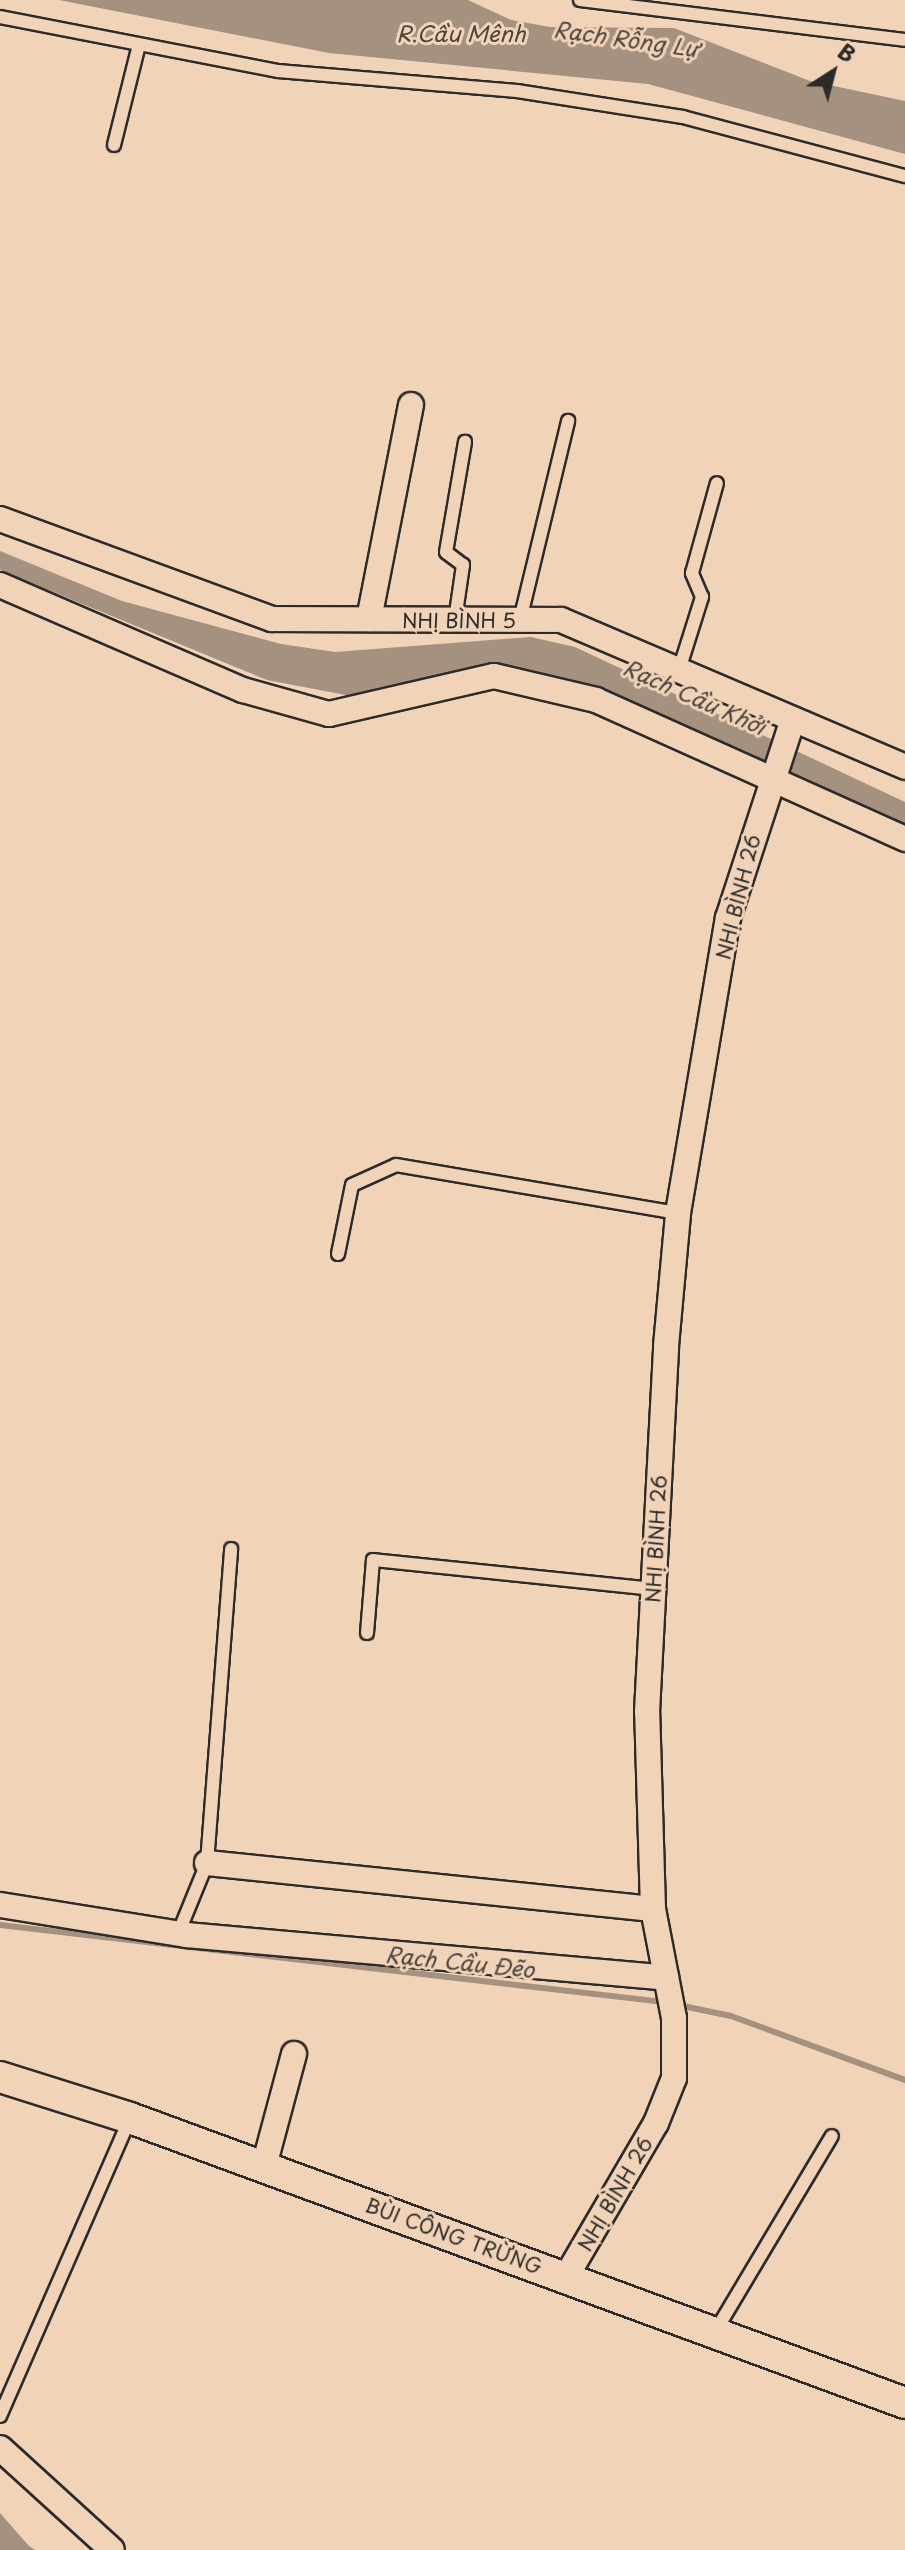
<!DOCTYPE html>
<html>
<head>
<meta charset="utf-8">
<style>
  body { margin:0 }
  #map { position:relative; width:905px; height:2550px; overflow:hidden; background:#f1d3b7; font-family:"Playpen Sans",sans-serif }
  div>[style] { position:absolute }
  .water>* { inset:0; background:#a49180 }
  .stream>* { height:6px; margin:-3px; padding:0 3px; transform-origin:3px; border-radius:3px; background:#a49180 }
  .roads { filter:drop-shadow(2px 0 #2b2b2b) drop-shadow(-2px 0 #2b2b2b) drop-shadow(0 2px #2b2b2b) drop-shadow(0 -2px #2b2b2b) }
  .service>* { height:12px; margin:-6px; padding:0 6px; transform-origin:6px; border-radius:6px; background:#f1d3b7 }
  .minor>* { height:24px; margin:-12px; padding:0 12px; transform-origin:12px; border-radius:12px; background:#f1d3b7 }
  .tertiary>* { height:30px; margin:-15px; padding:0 15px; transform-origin:15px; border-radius:15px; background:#f1d3b7 }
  span { translate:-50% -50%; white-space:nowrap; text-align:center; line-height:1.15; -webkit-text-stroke:6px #f1d3b7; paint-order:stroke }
  .street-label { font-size:20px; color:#2b2b2b }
  .water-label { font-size:22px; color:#494440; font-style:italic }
  .north { position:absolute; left:793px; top:32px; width:80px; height:80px; -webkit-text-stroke:6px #f1d3b7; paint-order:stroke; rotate:36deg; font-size:22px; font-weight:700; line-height:32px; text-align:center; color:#2b2b2b }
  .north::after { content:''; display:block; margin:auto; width:28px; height:36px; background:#2b2b2b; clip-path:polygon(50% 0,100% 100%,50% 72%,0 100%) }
</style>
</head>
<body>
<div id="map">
  <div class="water">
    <div style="clip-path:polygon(59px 0,468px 0,511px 20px,550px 27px,674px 28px,810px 81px,905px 101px,905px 154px,648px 84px,329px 53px)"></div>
    <div style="clip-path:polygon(0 551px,122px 601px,281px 644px,335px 652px,531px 637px,575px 647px,905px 802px,905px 825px,587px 688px,527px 670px,491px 668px,356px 697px,267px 680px,0 570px)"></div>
    <div style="clip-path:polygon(0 2513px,29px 2546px,35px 2550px,0 2550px)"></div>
  </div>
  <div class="stream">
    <div style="left:0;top:1925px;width:667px;rotate:6.62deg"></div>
    <div style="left:678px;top:2005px;width:54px;rotate:11.7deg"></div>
    <div style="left:731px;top:2016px;width:185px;rotate:20.2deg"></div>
  </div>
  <div class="roads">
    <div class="service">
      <div style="left:580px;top:0;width:327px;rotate:7deg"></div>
      <div style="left:0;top:17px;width:283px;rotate:11deg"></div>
      <div style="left:278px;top:71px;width:240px;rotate:4.8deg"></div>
      <div style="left:517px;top:91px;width:168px;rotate:8.9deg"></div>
      <div style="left:683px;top:117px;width:230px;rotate:14.9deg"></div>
      <div style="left:114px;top:145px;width:103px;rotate:-76deg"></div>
      <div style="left:455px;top:620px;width:56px;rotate:-81.7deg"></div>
      <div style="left:463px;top:565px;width:21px;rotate:-143deg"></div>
      <div style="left:446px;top:552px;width:112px;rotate:-80.2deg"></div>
      <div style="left:520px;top:620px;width:205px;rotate:-76.4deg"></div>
      <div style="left:679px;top:670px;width:77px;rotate:-72.5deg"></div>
      <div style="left:702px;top:597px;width:26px;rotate:-113deg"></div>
      <div style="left:692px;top:573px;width:93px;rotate:-74.5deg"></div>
      <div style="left:338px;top:1254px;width:70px;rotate:-78.5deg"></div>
      <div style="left:352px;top:1185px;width:48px;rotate:-24.4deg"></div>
      <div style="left:396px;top:1165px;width:286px;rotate:9.7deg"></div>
      <div style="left:367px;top:1633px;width:73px;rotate:-85.3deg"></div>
      <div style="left:373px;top:1560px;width:281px;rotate:5.9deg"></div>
      <div style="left:178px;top:1934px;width:77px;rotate:-67.8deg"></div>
      <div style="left:207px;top:1863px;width:315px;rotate:-85.6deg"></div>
      <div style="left:715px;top:2332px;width:228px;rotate:-59.2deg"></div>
      <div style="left:0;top:2416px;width:325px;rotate:-66.4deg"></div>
    </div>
    <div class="minor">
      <div style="left:0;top:519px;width:290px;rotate:20.2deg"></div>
      <div style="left:272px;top:619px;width:289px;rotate:0.2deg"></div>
      <div style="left:561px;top:620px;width:374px;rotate:23.1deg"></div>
      <div style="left:0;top:585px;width:265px;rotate:23.4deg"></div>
      <div style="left:243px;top:690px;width:89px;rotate:15.6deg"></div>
      <div style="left:329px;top:714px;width:169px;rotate:-13deg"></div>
      <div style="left:494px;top:676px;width:105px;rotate:13.2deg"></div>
      <div style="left:596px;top:700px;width:339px;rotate:24.2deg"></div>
      <div style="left:369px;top:619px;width:218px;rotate:-78.9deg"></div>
      <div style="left:207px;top:1863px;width:448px;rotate:5.9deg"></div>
      <div style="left:0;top:1905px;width:189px;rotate:9.1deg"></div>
      <div style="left:187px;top:1935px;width:481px;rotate:5.1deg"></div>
      <div style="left:264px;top:2166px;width:116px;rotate:-75deg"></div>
      <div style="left:566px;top:2277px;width:178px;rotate:-59.7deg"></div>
      <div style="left:656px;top:2123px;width:48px;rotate:-68.2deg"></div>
      <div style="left:674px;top:2078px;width:60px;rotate:-90deg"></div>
      <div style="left:674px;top:2018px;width:111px;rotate:-100.9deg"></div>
      <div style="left:653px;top:1909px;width:197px;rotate:-91.7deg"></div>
      <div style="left:647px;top:1712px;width:366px;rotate:-87deg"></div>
      <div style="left:666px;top:1346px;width:134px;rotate:-84.8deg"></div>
      <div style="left:678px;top:1213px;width:299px;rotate:-80.4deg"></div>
      <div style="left:728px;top:918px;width:209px;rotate:-71.9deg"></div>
      <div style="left:0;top:2448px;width:151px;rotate:42.3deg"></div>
    </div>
    <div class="tertiary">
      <div style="left:0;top:2077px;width:136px;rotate:17.5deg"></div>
      <div style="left:130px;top:2118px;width:826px;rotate:20.19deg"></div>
    </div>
  </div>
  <div class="street-label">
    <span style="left:459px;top:620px">NHỊ BÌNH 5</span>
    <span style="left:738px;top:897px;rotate:-76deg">NHỊ BÌNH 26</span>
    <span style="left:656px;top:1539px;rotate:-87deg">NHỊ BÌNH 26</span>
    <span style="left:615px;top:2194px;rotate:-60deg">NHỊ BÌNH 26</span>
    <span style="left:454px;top:2236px;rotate:20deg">BÙI CÔNG TRỪNG</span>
  </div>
  <div class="water-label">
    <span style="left:461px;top:33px">R.Cầu Mênh</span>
    <span style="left:626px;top:38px;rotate:8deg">Rạch Rỗng Lự</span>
    <span style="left:695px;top:696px;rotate:24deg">Rạch Cầu Khởi</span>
    <span style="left:460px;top:1961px;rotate:6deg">Rạch Cầu Đẽo</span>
  </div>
  <div class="north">B</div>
</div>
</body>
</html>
